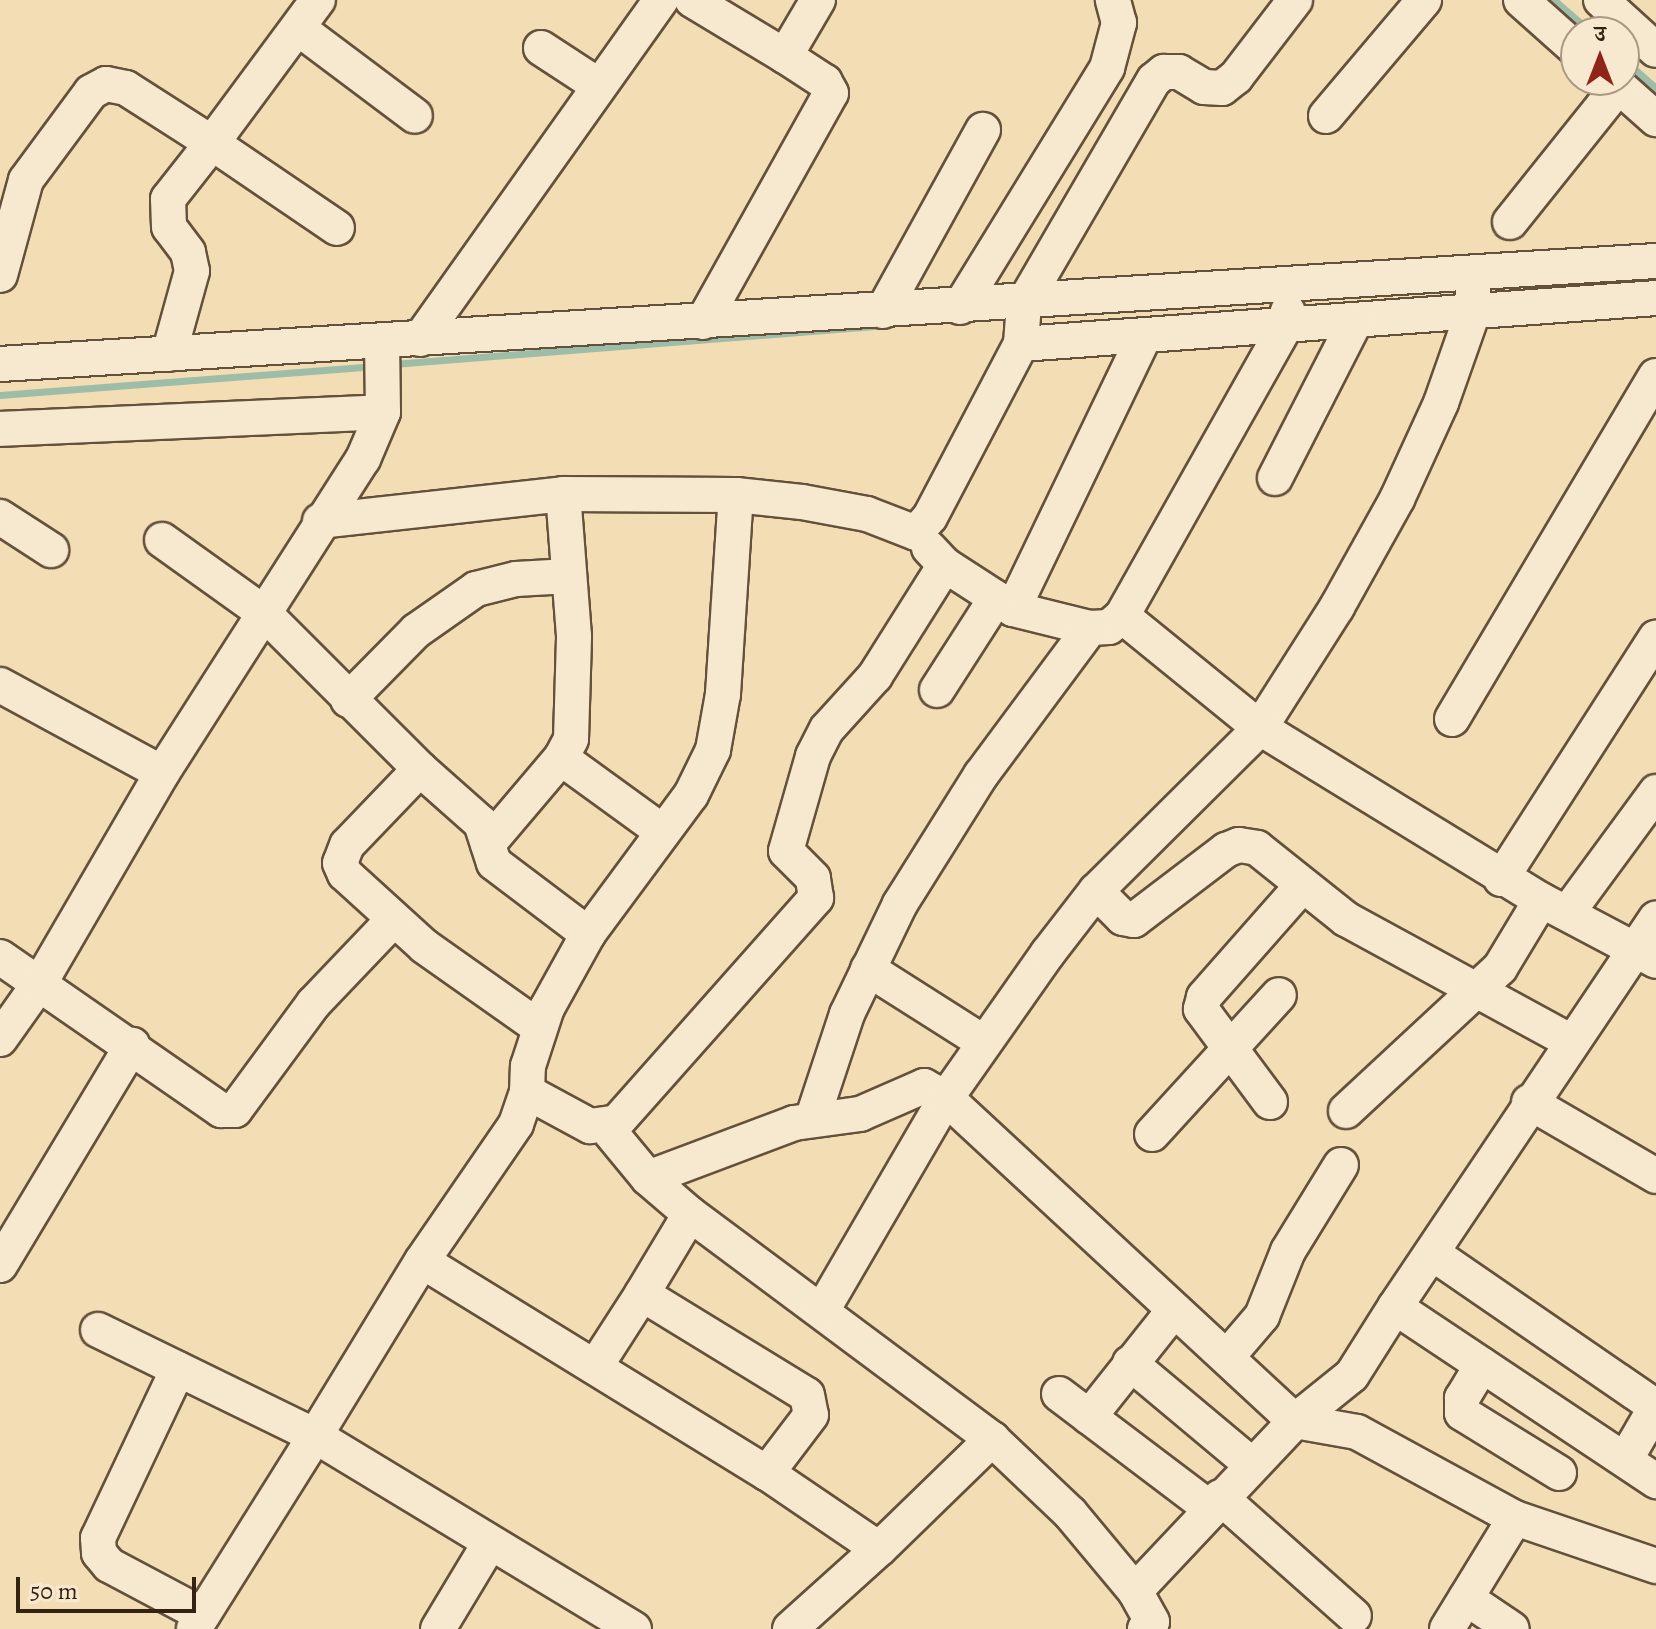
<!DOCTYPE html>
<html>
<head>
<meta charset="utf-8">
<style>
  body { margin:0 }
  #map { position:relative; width:1656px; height:1629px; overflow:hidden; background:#f3ddb5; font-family:Alegreya,"Noto Serif Devanagari",serif }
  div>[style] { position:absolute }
  .stream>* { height:7px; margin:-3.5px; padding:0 3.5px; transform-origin:3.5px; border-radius:3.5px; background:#9dbda8 }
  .roads { filter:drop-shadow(2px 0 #64513b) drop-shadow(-2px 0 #64513b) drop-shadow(0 2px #64513b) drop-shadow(0 -2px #64513b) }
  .minor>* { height:34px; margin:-17px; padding:0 17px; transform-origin:17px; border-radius:17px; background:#f7e9cf }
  span { translate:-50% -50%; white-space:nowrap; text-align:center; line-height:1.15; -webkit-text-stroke:8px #f7e9cf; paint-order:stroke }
  .north { position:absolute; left:1560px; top:16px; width:80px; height:80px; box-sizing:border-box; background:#f7e9cf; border:2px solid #a99983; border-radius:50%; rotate:0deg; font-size:22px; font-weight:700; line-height:32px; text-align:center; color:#342212 }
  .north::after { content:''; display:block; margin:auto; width:28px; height:36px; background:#8f2418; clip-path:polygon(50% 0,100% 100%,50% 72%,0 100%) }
  .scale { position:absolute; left:16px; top:1577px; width:180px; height:36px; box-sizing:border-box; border:4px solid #342212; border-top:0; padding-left:10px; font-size:24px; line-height:28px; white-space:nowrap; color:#342212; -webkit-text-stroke:6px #f7e9cf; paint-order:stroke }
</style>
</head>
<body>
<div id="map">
  <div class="stream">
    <div style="left:1554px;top:0;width:49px;rotate:40.9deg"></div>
    <div style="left:1624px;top:60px;width:43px;rotate:41.2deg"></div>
    <div style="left:393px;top:364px;width:487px;rotate:-4.5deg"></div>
    <div style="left:0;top:395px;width:374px;rotate:-4.4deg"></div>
  </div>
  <div class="roads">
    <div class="minor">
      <div style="left:692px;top:0;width:109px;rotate:31.1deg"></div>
      <div style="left:785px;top:56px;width:65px;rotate:-59.5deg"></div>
      <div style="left:1521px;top:0;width:74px;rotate:41.7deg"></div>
      <div style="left:1601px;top:0;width:74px;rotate:42.3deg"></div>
      <div style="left:298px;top:28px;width:146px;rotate:36.9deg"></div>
      <div style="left:541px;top:48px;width:69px;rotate:33.2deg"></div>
      <div style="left:1612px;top:80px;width:59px;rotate:41.6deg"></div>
      <div style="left:1326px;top:116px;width:152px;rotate:-49.8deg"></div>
      <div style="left:1510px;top:222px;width:174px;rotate:-51.3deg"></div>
      <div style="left:1473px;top:274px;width:38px;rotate:90deg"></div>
      <div style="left:1473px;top:312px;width:96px;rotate:109.4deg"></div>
      <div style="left:1441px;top:403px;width:106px;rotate:114.6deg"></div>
      <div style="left:1397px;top:499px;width:124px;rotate:119.1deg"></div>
      <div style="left:1337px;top:607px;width:143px;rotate:122.5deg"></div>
      <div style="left:1260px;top:728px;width:329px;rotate:31.5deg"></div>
      <div style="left:0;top:275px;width:98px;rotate:-74.7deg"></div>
      <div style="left:26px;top:180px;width:109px;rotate:-53.5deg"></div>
      <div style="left:91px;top:92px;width:17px;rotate:-28deg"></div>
      <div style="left:106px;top:84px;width:20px;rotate:11deg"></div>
      <div style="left:126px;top:88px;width:102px;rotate:32.6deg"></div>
      <div style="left:212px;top:143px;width:178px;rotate:-53.5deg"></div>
      <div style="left:960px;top:307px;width:281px;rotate:-58.4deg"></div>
      <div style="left:1107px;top:68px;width:47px;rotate:-75.1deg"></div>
      <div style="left:1119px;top:23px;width:24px;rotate:-105deg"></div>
      <div style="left:883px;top:311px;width:207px;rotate:-61.1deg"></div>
      <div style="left:703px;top:322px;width:262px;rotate:-60.8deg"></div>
      <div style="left:831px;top:93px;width:13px;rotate:-119deg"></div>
      <div style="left:825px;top:82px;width:48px;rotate:-147deg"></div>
      <div style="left:420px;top:339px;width:416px;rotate:-54.6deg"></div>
      <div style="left:1021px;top:344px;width:637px;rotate:-4.14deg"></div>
      <div style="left:169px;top:354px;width:86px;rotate:-74.5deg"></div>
      <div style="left:192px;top:271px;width:19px;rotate:-102deg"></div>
      <div style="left:188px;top:252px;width:31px;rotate:-127deg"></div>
      <div style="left:169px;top:227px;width:28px;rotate:-92deg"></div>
      <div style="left:168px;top:199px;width:71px;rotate:-51.8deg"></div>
      <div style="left:212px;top:143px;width:151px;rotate:34.2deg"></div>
      <div style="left:0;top:364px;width:1659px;rotate:-3.56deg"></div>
      <div style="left:0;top:429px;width:383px;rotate:-2.5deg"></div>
      <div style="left:1275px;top:478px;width:175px;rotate:-62.9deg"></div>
      <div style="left:0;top:517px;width:61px;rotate:32.9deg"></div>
      <div style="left:320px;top:521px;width:244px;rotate:-6.3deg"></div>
      <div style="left:162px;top:540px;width:125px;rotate:35.6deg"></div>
      <div style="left:264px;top:613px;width:221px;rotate:45deg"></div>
      <div style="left:420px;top:769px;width:81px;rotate:41.5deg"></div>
      <div style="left:481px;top:823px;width:42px;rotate:72deg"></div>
      <div style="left:494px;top:863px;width:118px;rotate:37.1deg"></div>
      <div style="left:929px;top:548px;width:23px;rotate:47deg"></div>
      <div style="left:945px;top:565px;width:81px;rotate:32.9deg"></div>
      <div style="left:1013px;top:609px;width:79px;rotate:13.9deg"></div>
      <div style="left:1090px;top:628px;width:19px;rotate:-3deg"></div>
      <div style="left:1109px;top:627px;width:17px;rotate:-40deg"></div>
      <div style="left:1122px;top:616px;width:330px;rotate:-60.6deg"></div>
      <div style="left:1284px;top:328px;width:17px;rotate:-77deg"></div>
      <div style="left:1013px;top:609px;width:302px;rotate:-64.3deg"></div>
      <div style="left:0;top:685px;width:184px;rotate:28.5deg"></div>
      <div style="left:937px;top:690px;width:109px;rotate:-57.3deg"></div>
      <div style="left:348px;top:700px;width:97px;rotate:-45.4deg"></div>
      <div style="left:416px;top:631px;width:73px;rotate:-35deg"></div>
      <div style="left:476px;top:589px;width:41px;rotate:-14deg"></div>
      <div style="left:516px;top:579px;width:53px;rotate:-3.2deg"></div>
      <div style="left:1452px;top:719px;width:399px;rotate:-59.3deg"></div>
      <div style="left:561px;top:758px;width:126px;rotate:36deg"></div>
      <div style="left:420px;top:769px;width:105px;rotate:133.8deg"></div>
      <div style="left:347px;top:845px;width:19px;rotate:111deg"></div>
      <div style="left:340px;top:863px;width:12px;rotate:66deg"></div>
      <div style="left:345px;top:874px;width:107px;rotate:42.3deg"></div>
      <div style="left:424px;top:946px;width:141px;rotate:35.2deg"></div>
      <div style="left:488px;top:844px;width:113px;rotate:-49.7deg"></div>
      <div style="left:561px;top:758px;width:21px;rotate:-62deg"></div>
      <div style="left:571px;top:739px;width:103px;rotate:-88.3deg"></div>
      <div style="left:574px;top:636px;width:142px;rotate:-94.4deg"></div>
      <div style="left:563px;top:494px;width:173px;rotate:0.3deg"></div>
      <div style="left:736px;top:495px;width:66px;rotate:6.1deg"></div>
      <div style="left:802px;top:502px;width:66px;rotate:10.5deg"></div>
      <div style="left:867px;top:514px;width:53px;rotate:21.2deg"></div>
      <div style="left:916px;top:533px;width:21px;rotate:-49deg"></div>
      <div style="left:930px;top:517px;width:195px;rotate:-62.3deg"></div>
      <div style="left:1021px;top:344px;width:41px;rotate:-85.8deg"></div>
      <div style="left:1024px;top:303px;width:258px;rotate:-59.8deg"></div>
      <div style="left:1154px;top:80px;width:13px;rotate:-39deg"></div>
      <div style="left:1164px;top:72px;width:15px"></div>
      <div style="left:1179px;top:72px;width:29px;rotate:31deg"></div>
      <div style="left:1204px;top:87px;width:18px;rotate:3deg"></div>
      <div style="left:1222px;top:88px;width:18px;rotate:-38deg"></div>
      <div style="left:1236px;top:77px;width:97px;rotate:-52.5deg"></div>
      <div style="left:1501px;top:879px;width:287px;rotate:-57.3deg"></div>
      <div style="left:1096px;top:891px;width:38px;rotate:45deg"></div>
      <div style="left:1123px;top:918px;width:11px;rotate:10deg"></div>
      <div style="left:1134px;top:920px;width:116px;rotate:-37.3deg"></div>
      <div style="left:1226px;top:850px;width:14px;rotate:-21deg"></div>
      <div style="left:1239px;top:845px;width:18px;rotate:9deg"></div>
      <div style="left:1257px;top:848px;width:114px;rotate:38.6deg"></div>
      <div style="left:1346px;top:919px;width:257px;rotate:28.6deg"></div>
      <div style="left:1568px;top:912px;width:149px;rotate:-53.7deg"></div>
      <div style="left:0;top:957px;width:269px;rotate:34.7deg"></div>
      <div style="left:221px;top:1110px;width:14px"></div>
      <div style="left:235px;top:1110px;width:133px;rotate:-53.6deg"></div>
      <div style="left:314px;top:1003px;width:115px;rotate:-46.4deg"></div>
      <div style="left:868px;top:969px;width:136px;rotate:32.4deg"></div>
      <div style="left:0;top:1039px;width:71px;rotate:-54.7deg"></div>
      <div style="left:41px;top:981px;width:241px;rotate:-59.8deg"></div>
      <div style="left:162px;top:773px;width:373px;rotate:-57.4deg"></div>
      <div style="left:363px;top:459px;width:51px;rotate:-66.9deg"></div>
      <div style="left:383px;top:412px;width:70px;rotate:-90.8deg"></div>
      <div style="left:527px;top:1092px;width:26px;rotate:-88deg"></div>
      <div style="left:528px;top:1066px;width:61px;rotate:-71.9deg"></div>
      <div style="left:547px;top:1008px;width:85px;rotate:-61deg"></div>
      <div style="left:588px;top:934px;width:173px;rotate:-53.5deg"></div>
      <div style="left:691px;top:795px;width:50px;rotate:-63.9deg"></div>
      <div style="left:713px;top:750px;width:57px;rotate:-79.9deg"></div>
      <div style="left:723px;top:694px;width:199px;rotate:-86.3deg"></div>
      <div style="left:1270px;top:1102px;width:116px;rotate:-126.6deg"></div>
      <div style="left:1201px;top:1009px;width:12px;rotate:-76deg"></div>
      <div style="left:1204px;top:997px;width:147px;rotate:-48.6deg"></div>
      <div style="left:1529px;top:1102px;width:147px;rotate:30.2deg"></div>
      <div style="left:1346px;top:1111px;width:210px;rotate:-42.9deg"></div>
      <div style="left:1500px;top:968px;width:79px;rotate:-58.9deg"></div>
      <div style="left:1541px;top:900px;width:130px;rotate:27.9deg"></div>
      <div style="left:812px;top:1120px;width:112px;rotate:-71.7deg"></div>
      <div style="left:847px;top:1014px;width:122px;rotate:-64.3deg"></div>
      <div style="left:900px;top:904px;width:152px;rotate:-57.9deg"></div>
      <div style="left:981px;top:775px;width:183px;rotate:-53.4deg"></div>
      <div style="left:605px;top:1126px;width:67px;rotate:50.4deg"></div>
      <div style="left:648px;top:1178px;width:55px;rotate:40.6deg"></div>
      <div style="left:690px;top:1214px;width:377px;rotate:36.7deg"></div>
      <div style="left:992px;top:1439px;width:108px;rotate:43.5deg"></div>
      <div style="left:1070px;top:1513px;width:102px;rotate:50.2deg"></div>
      <div style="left:1135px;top:1591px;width:35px;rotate:61deg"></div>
      <div style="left:1152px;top:1622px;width:10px;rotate:135deg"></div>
      <div style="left:1152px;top:1134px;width:188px;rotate:-47.6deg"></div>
      <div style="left:648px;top:1178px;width:156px;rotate:-20.6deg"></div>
      <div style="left:794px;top:1123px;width:67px;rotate:-7.8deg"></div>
      <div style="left:860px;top:1114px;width:70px;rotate:-23.6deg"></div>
      <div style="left:924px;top:1086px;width:25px;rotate:29deg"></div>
      <div style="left:946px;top:1098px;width:476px;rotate:42.8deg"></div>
      <div style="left:1295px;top:1421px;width:63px;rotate:10.1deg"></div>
      <div style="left:1357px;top:1432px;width:180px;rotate:28.6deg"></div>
      <div style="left:1515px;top:1518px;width:149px;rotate:18.8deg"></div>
      <div style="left:1432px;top:1253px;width:272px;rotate:34.5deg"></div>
      <div style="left:1656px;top:1407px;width:61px;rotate:120.3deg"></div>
      <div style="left:422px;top:1261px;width:166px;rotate:-55.5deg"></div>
      <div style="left:516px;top:1124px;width:34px;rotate:-71deg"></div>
      <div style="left:527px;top:1092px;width:72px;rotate:28.4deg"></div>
      <div style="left:590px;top:1126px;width:27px;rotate:-8deg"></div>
      <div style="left:617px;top:1122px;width:300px;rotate:-48.4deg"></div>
      <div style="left:816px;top:898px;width:20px;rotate:-99deg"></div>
      <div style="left:813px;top:878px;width:38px;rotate:-135deg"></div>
      <div style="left:786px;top:851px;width:99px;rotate:-74.1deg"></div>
      <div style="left:813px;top:756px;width:30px;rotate:-63deg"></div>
      <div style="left:827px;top:729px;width:72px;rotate:-47.8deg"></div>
      <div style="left:875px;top:676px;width:131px;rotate:-57.8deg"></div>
      <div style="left:0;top:1265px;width:257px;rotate:-59deg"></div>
      <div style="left:642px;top:1294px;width:93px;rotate:-59deg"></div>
      <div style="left:1395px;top:1307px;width:468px;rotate:-56.1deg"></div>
      <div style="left:823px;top:1309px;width:244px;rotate:-59.8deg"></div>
      <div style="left:946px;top:1098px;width:177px;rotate:-54.9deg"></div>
      <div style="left:1048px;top:953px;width:78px;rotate:-52.3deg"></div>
      <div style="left:1096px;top:891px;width:231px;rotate:-44.8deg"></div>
      <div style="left:1260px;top:728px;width:178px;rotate:-140.9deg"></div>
      <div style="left:98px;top:1330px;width:242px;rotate:26deg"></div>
      <div style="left:315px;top:1436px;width:228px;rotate:122.1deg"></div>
      <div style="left:1227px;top:1357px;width:54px;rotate:-49.5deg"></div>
      <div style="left:1262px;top:1316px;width:70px;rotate:-68.2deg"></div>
      <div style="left:1288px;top:1251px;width:101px;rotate:-58.4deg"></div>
      <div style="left:1130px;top:1363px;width:159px;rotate:39.9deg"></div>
      <div style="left:1482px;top:1365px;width:39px;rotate:121deg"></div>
      <div style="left:1462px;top:1398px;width:15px;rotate:90deg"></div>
      <div style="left:1462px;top:1413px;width:114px;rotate:31.7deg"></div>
      <div style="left:595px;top:1367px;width:87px;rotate:-57.2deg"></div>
      <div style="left:642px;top:1294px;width:193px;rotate:31.5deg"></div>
      <div style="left:807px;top:1395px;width:20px;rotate:79deg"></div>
      <div style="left:811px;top:1415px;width:73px;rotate:127.2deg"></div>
      <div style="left:178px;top:1369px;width:187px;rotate:115.3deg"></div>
      <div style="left:98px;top:1538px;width:15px;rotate:86deg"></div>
      <div style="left:99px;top:1553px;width:16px;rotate:50deg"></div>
      <div style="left:109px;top:1565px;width:106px;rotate:28deg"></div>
      <div style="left:1059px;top:1394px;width:189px;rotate:37.1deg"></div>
      <div style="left:1089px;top:1417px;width:137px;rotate:-51.5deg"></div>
      <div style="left:1220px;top:1497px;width:179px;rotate:41.6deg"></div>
      <div style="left:1135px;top:1591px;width:233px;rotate:-46.7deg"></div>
      <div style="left:1295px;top:1421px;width:73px;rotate:-38.9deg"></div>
      <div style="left:1352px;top:1375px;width:80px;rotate:-57.7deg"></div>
      <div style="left:1395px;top:1307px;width:314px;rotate:33.7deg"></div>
      <div style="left:1466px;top:1598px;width:55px;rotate:34deg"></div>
      <div style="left:438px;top:1629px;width:99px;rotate:-59deg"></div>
      <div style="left:634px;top:1629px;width:373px;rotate:-148.8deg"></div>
      <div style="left:315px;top:1436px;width:205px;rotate:-58.6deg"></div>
      <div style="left:422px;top:1261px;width:405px;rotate:31.6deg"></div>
      <div style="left:767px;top:1473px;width:135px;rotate:34.2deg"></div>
      <div style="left:879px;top:1549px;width:158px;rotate:-44.2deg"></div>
      <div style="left:790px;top:1629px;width:120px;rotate:-42deg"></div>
      <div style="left:1447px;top:1629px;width:130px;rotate:-58.5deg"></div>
    </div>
  </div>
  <div class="north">उ</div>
  <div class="scale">50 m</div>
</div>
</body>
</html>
